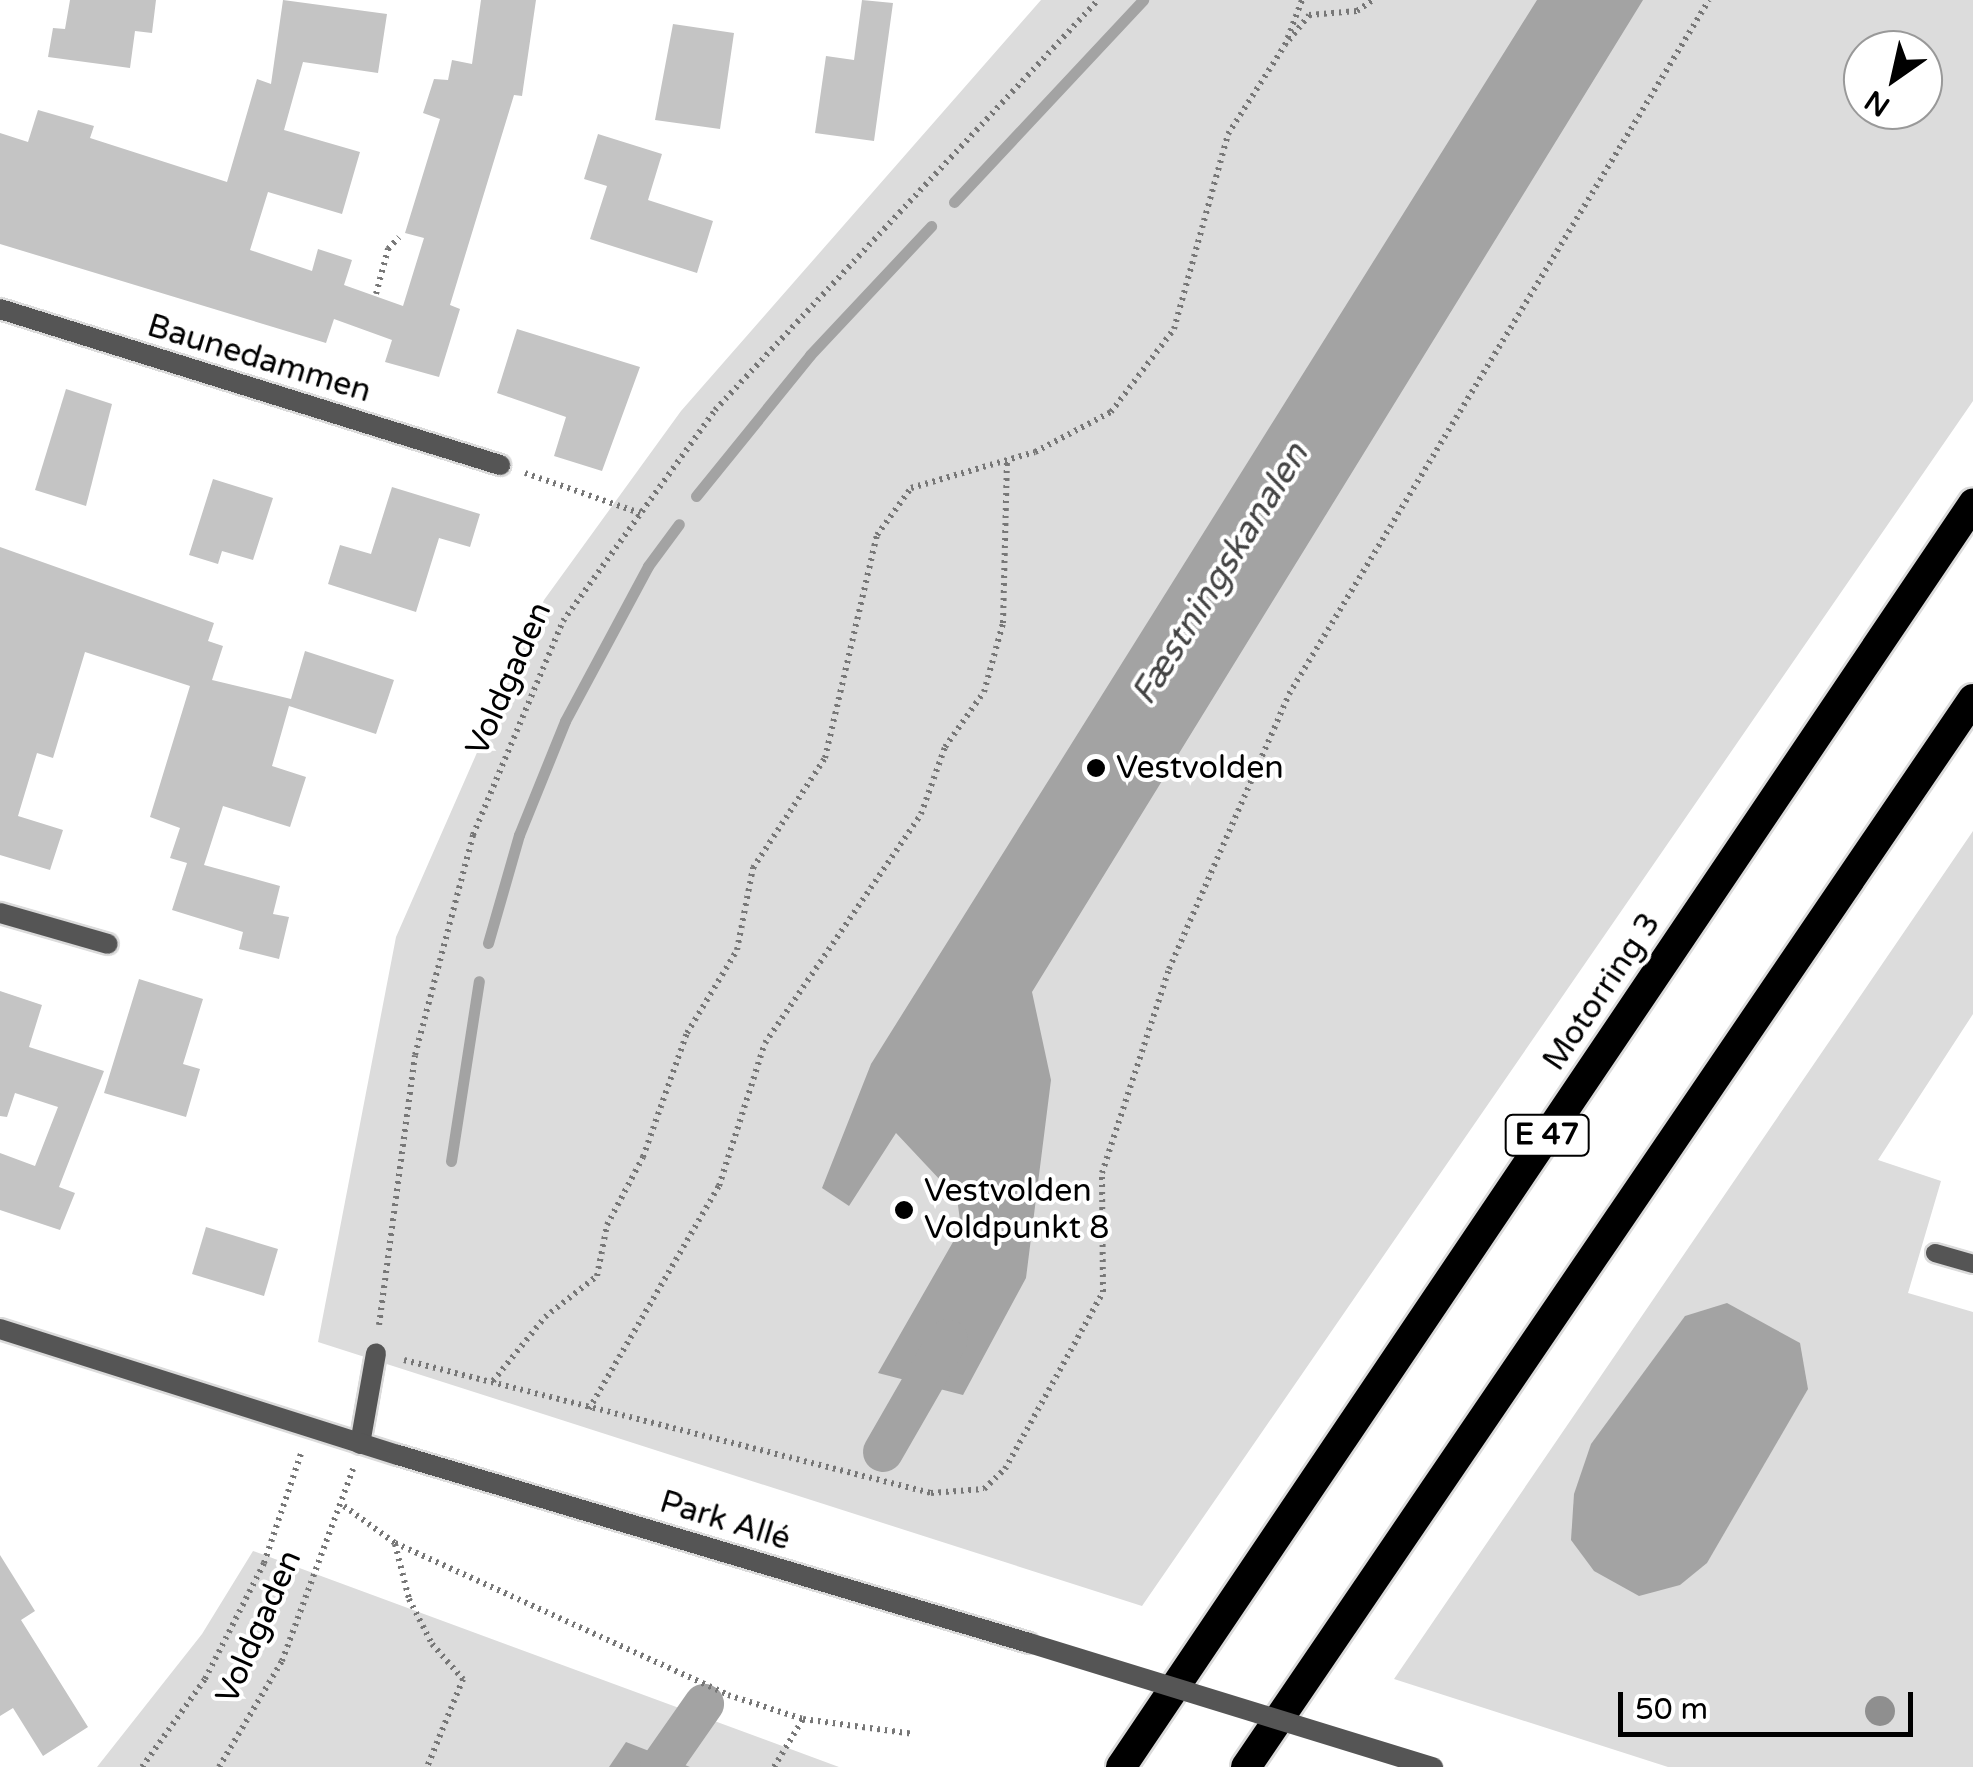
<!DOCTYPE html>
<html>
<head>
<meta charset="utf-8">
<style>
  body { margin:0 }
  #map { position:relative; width:1973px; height:1767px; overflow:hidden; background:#fff; font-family:"Varela Round",sans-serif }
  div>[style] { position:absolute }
  .green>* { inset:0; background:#dcdcdc }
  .water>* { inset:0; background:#a3a3a3 }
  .stream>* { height:11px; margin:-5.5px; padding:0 5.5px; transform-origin:5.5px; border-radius:5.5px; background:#a3a3a3 }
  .canal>* { height:40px; margin:-20px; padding:0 20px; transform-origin:20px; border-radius:20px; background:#a3a3a3 }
  .building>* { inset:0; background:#c4c4c4 }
  .path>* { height:6px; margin-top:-3px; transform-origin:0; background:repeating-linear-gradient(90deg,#777 0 2.5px,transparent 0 7.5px) }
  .roads { filter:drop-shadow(2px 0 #dbdbdb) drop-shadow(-2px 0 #dbdbdb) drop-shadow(0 2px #dbdbdb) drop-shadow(0 -2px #dbdbdb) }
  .service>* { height:18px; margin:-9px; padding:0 9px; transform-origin:9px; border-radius:9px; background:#555 }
  .minor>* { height:20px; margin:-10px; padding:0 10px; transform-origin:10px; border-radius:10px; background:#555 }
  .tertiary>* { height:20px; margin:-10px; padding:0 10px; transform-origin:10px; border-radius:10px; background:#555 }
  .motorway>* { height:30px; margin:-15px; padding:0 15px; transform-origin:15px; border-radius:15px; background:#000 }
  .tertiary-bridge>* { height:20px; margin:-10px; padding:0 10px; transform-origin:10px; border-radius:10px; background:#555 }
  .trees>* { width:30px; height:30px; margin:-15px; border-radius:50%; background:#8f8f8f }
  .dots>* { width:28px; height:28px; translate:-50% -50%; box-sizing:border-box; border:5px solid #fff; border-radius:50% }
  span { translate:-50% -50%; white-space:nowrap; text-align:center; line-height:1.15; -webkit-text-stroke:8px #fff; paint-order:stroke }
  .shield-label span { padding:2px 8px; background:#fff; border:2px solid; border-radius:8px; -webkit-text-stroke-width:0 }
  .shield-label { font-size:30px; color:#000; font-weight:700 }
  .street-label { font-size:32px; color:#000 }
  .poi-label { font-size:32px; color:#000 }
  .left { translate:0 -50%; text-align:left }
  .water-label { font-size:35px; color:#444; font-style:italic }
  .north { position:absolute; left:1843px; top:30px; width:100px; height:100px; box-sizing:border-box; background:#fff; border:2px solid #999; border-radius:50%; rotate:214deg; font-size:28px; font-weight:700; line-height:40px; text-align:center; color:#000 }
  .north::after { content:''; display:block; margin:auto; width:35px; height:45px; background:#000; clip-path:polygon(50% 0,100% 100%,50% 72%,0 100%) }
  .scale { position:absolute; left:1618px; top:1692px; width:295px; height:45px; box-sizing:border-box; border:5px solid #000; border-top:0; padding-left:12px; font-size:30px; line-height:35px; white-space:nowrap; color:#000; -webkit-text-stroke:8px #fff; paint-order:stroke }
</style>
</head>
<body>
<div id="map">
  <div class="green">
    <div style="clip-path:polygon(evenodd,1041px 0,1973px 0,1973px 401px,1142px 1606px,318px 1342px,396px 937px,544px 600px,681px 411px,1041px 0,1863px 50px,1923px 50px,1923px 110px,1863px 110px,1863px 50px)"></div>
    <div style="clip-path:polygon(1973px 831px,1973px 1014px,1878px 1160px,1941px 1181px,1908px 1293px,1973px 1312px,1973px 1767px,1668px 1767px,1394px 1679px)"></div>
    <div style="clip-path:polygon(253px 1551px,839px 1767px,97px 1767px,202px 1634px)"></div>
  </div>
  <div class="water">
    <div style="clip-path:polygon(1537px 0,1643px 0,1032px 992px,1051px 1080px,1026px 1278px,963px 1395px,878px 1373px,961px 1228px,957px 1198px,896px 1133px,849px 1206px,822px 1188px,871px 1064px)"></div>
    <div style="clip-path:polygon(1727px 1303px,1800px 1343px,1808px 1389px,1707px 1563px,1680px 1585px,1639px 1596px,1594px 1571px,1571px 1540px,1574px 1494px,1591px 1444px,1685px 1316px)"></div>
    <div style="clip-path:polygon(626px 1742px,690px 1767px,609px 1767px)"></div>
  </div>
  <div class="stream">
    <div style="left:954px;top:202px;width:277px;rotate:-46.9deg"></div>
    <div style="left:696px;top:496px;width:181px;rotate:-51deg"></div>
    <div style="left:810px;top:355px;width:177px;rotate:-46.8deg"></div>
    <div style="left:488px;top:943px;width:112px;rotate:-74deg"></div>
    <div style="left:519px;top:835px;width:123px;rotate:-68deg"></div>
    <div style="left:565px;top:721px;width:176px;rotate:-61.8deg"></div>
    <div style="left:648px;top:566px;width:52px;rotate:-53.6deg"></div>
    <div style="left:451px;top:1161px;width:182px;rotate:-81.2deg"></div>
  </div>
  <div class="canal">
    <div style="left:883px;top:1452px;width:130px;rotate:-60.1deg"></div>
    <div style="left:660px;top:1767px;width:77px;rotate:-55.1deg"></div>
  </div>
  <div class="building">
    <div style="clip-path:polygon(70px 0,156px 0,152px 33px,135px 31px,130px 68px,48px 57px,53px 28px,65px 29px)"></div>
    <div style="clip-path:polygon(283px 0,387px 14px,378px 73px,303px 62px,284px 130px,360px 152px,342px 214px,268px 192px,250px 250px,312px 271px,318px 249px,352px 260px,344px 285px,403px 306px,424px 238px,405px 233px,440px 119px,423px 113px,434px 79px,448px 80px,452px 60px,472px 64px,481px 0,536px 0,522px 96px,514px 95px,450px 305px,460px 309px,439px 377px,385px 362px,392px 340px,334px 319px,326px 343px,0 244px,0 133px,28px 142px,38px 110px,94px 126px,90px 138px,227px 182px,257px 79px,271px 84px)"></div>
    <div style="clip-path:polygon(862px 0,893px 3px,874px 141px,815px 133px,826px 56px,854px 60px)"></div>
    <div style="clip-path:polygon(673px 24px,734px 33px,720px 129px,655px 120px)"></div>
    <div style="clip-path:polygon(598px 134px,662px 154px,648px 200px,713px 221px,697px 273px,590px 239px,607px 186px,584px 179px)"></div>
    <div style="clip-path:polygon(517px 329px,640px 367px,602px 471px,554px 456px,566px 417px,497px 393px)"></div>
    <div style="clip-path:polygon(66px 389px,112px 404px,86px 506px,35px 490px)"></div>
    <div style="clip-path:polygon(213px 479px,273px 498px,253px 560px,222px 551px,218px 564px,189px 555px)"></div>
    <div style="clip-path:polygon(392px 487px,480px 514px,470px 547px,439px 538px,416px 612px,328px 584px,340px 545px,371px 554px)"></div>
    <div style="clip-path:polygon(0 547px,214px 623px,208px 641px,223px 646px,212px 680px,291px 699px,305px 651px,394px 680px,376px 734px,289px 706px,272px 766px,306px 777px,290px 827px,223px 806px,204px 865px,280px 886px,273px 914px,289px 917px,279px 959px,239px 949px,243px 932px,172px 910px,187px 863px,170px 858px,180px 828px,150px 817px,190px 686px,85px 652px,53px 758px,37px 753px,18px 816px,63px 830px,50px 870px,0 855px)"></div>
    <div style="clip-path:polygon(139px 979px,203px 999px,183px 1064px,200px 1069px,186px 1117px,104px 1093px)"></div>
    <div style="clip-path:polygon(0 991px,42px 1005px,29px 1047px,104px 1071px,59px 1187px,75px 1193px,60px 1230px,0 1210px,0 1153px,35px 1166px,58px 1107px,15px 1093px,7px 1117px,0 1116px)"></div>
    <div style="clip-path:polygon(206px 1227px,278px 1249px,264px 1296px,192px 1274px)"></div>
    <div style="clip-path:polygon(0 1555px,35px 1611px,21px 1620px,88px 1727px,43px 1756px,13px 1708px,0 1716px)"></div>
  </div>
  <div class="path">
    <div style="left:1289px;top:40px;width:32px;rotate:-51deg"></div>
    <div style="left:1309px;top:15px;width:48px;rotate:-4.8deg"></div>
    <div style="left:1357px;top:11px;width:19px;rotate:-35deg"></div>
    <div style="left:376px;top:294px;width:47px;rotate:-75.1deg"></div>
    <div style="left:388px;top:249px;width:16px;rotate:-47deg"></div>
    <div style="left:525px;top:473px;width:122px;rotate:19.2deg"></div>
    <div style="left:379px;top:1325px;width:272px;rotate:-82.4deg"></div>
    <div style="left:415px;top:1055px;width:228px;rotate:-75.2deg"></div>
    <div style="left:473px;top:835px;width:232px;rotate:-67.2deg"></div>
    <div style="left:563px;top:621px;width:260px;rotate:-54.2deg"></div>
    <div style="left:715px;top:410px;width:561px;rotate:-46.95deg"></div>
    <div style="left:404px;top:1360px;width:544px;rotate:14.16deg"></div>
    <div style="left:931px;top:1493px;width:53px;rotate:-4.3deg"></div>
    <div style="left:984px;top:1489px;width:29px;rotate:-44deg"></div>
    <div style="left:1005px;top:1469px;width:202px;rotate:-61deg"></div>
    <div style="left:1103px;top:1292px;width:119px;rotate:-90.5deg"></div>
    <div style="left:1102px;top:1173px;width:215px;rotate:-71.8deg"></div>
    <div style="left:1169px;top:969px;width:300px;rotate:-66.4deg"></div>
    <div style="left:1289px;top:694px;width:811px;rotate:-58.82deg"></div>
    <div style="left:493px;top:1381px;width:82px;rotate:-50.9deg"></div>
    <div style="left:545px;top:1317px;width:66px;rotate:-38.3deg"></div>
    <div style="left:597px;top:1276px;width:52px;rotate:-78.9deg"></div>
    <div style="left:607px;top:1225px;width:77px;rotate:-62.1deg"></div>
    <div style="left:643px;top:1157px;width:132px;rotate:-70.5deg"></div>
    <div style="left:687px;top:1033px;width:97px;rotate:-58.9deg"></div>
    <div style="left:737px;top:950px;width:84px;rotate:-79deg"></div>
    <div style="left:753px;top:868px;width:131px;rotate:-56.8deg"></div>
    <div style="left:825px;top:758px;width:229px;rotate:-76.9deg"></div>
    <div style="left:877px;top:535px;width:58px;rotate:-54.1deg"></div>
    <div style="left:911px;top:488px;width:129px;rotate:-16.2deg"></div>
    <div style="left:1035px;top:452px;width:86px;rotate:-27.8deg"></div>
    <div style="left:1111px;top:412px;width:104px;rotate:-52.8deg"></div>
    <div style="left:1174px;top:329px;width:202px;rotate:-74.5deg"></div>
    <div style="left:1228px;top:134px;width:106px;rotate:-57.4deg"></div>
    <div style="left:1285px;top:45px;width:48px;rotate:-69.3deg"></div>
    <div style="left:589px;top:1409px;width:258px;rotate:-59.8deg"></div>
    <div style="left:719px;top:1186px;width:150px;rotate:-72.2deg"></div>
    <div style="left:765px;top:1043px;width:277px;rotate:-55.7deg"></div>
    <div style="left:921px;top:814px;width:71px;rotate:-70.3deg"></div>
    <div style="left:945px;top:747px;width:67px;rotate:-54.7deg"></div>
    <div style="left:984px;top:692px;width:72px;rotate:-74.6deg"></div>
    <div style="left:1003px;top:623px;width:163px;rotate:-88.6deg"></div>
    <div style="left:344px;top:1506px;width:63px;rotate:36deg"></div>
    <div style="left:395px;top:1543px;width:366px;rotate:24.5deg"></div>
    <div style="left:728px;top:1695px;width:79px;rotate:17.7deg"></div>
    <div style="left:803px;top:1719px;width:112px;rotate:7.7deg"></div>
    <div style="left:395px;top:1544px;width:57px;rotate:75.7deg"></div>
    <div style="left:409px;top:1599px;width:51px;rotate:62.9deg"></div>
    <div style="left:432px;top:1644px;width:47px;rotate:48.5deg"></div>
    <div style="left:463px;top:1679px;width:95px;rotate:112.2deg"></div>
    <div style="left:142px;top:1767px;width:108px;rotate:-54.4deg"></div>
    <div style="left:205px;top:1679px;width:130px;rotate:-63deg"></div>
    <div style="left:264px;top:1563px;width:115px;rotate:-71.3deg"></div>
    <div style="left:219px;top:1767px;width:123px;rotate:-59.3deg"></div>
    <div style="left:282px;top:1661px;width:205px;rotate:-69.7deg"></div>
    <div style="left:774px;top:1767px;width:56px;rotate:-58.9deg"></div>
  </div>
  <div class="roads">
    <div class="service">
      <div style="left:1935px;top:1253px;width:40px;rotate:16deg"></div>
    </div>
    <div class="minor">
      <div style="left:0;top:309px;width:524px;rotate:17.33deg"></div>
      <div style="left:0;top:913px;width:112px;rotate:16deg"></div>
      <div style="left:360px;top:1444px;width:92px;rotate:-80deg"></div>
    </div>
    <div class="tertiary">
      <div style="left:0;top:1329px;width:417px;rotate:17.6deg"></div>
      <div style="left:398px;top:1455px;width:658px;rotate:16.59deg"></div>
    </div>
    <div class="motorway">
      <div style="left:1121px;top:1767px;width:1524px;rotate:-56deg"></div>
      <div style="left:1246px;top:1767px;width:1292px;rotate:-55.76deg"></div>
    </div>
  </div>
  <div class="tertiary-bridge">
    <div style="left:1029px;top:1643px;width:423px;rotate:17.1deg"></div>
  </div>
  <div class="trees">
    <div style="left:1880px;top:1711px"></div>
  </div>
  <div class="dots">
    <div style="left:1096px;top:768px;background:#000"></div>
    <div style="left:904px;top:1210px;background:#000"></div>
  </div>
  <div class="shield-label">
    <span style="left:1547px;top:1135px">E 47</span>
  </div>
  <div class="street-label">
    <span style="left:259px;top:359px;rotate:17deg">Baunedammen</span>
    <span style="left:509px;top:679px;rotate:-66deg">Voldgaden</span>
    <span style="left:1602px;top:992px;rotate:-56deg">Motorring 3</span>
    <span style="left:725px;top:1521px;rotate:17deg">Park Allé</span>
    <span style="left:259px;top:1627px;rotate:-66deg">Voldgaden</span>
  </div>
  <div class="poi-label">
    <span class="left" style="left:1116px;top:768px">Vestvolden</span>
    <span class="left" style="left:924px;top:1210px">Vestvolden<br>Voldpunkt 8</span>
  </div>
  <div class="water-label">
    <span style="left:1220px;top:574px;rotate:-58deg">Fæstningskanalen</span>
  </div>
  <div class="north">N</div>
  <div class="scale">50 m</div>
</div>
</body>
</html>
